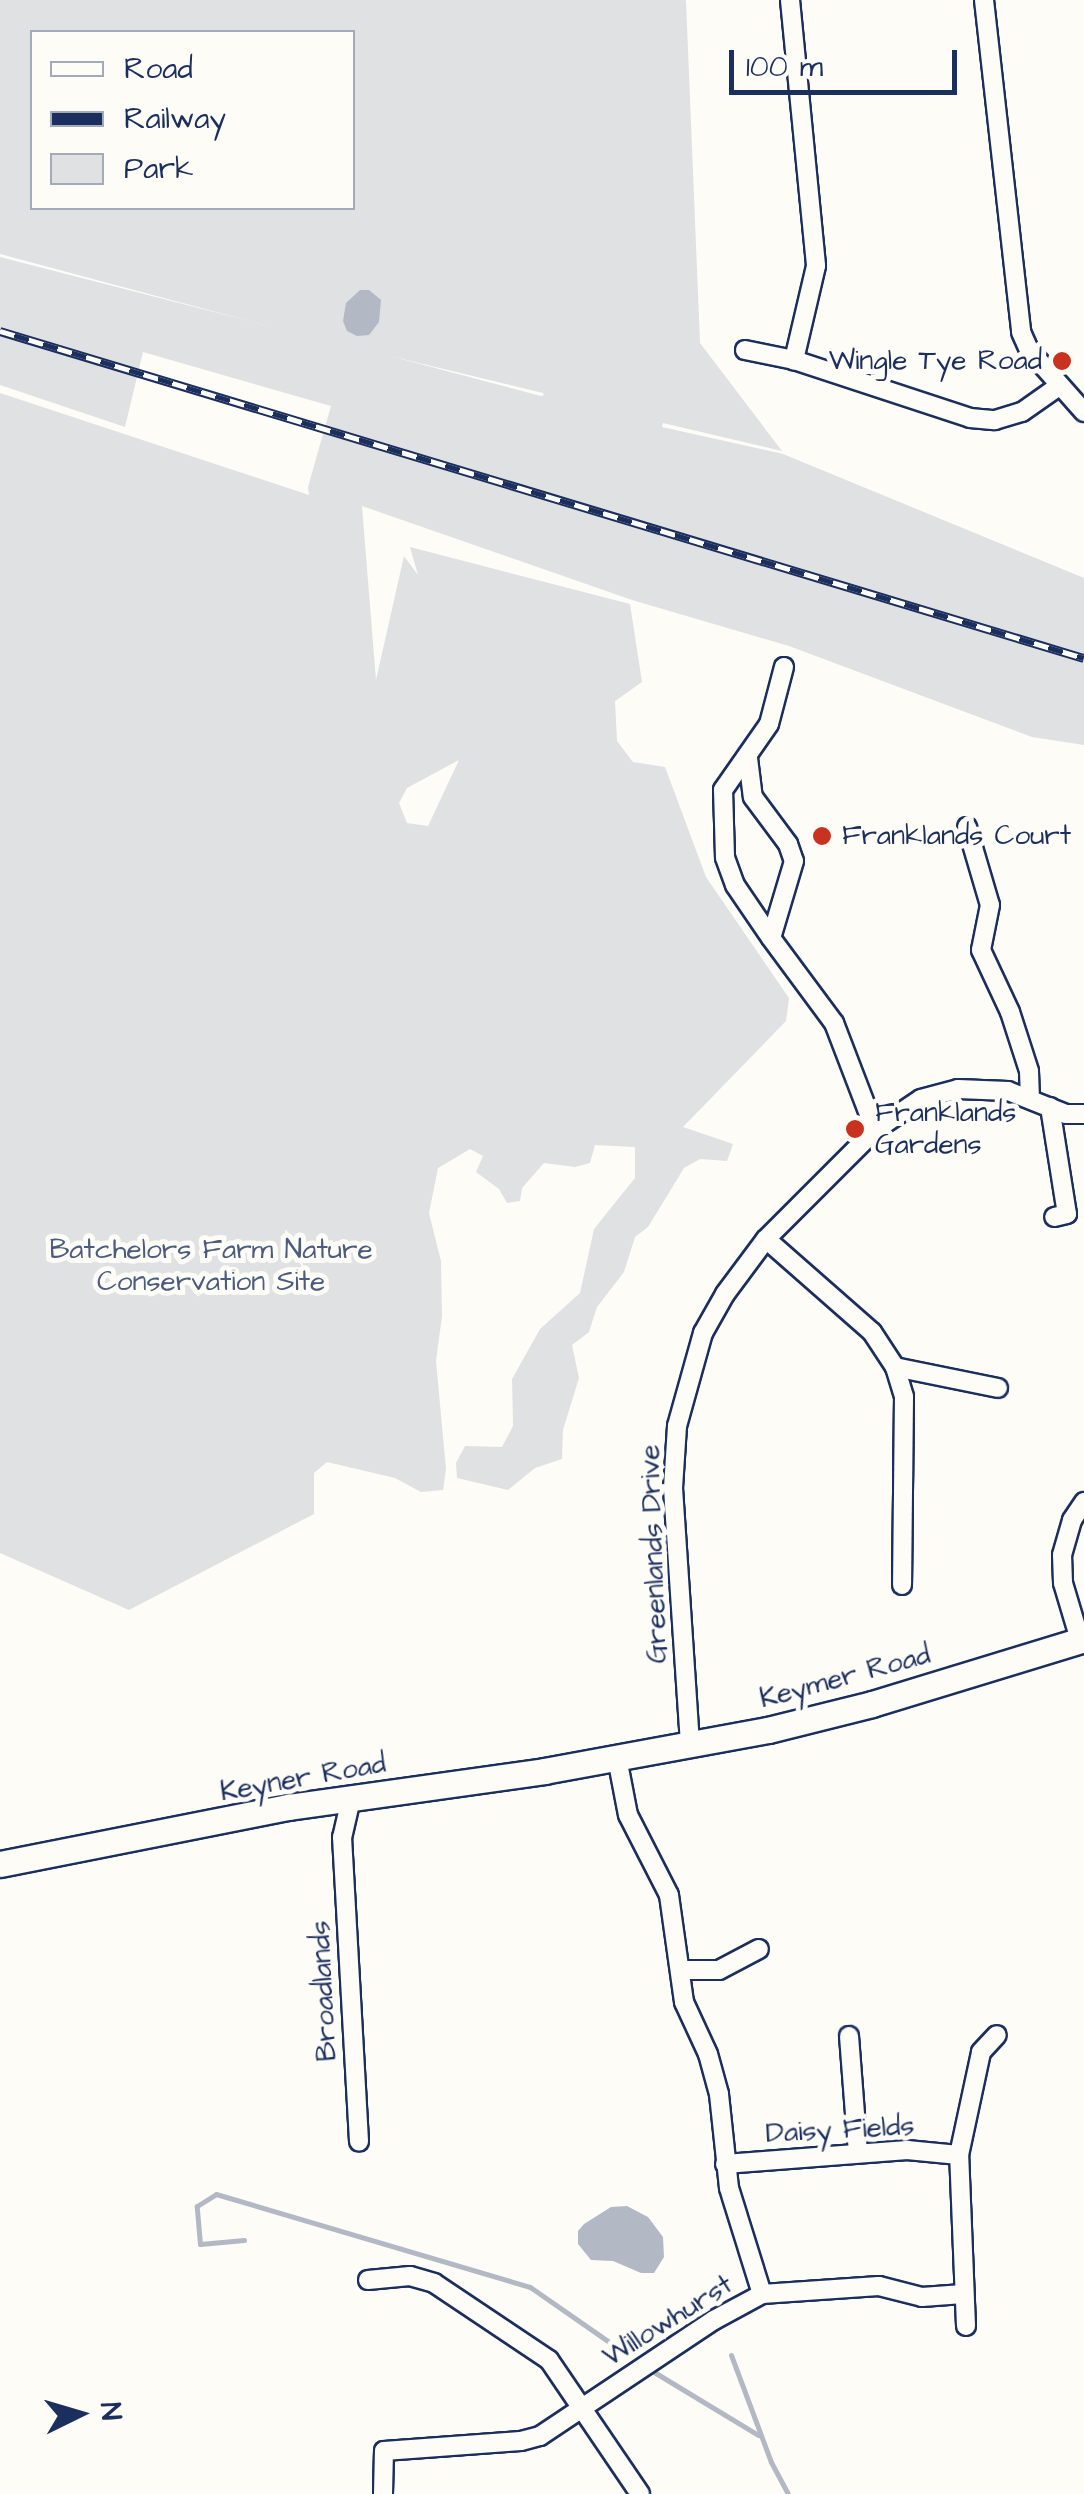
<!DOCTYPE html>
<html>
<head>
<meta charset="utf-8">
<style>
  body { margin:0 }
  #map { position:relative; width:1084px; height:2494px; overflow:hidden; background:#fdfcf7; font-family:"Architects Daughter",sans-serif }
  div>[style] { position:absolute }
  .green>* { inset:0; background:#e0e1e3 }
  .water>* { inset:0; background:#b3b8c5 }
  .stream>* { height:5px; margin:-2.5px; padding:0 2.5px; transform-origin:2.5px; border-radius:2.5px; background:#b3b8c5 }
  .roads { filter:drop-shadow(2px 0 #1b2f5e) drop-shadow(-2px 0 #1b2f5e) drop-shadow(0 2px #1b2f5e) drop-shadow(0 -2px #1b2f5e) }
  .street>* { height:18px; margin:-9px; padding:0 9px; transform-origin:9px; border-radius:9px; background:#fdfcf7 }
  .secondary>* { height:25px; margin:-12.5px; padding:0 12.5px; transform-origin:12.5px; border-radius:12.5px; background:#fdfcf7 }
  .rail>* { height:9px; margin-top:-4.5px; transform-origin:0; background:repeating-linear-gradient(90deg,#fdfcf7 0 15px,#1b2f5e 0 30px); box-sizing:border-box; border-block:2px solid #1b2f5e }
  .dots>* { width:28px; height:28px; translate:-50% -50%; box-sizing:border-box; border:5px solid #fdfcf7; border-radius:50% }
  span { translate:-50% -50%; white-space:nowrap; text-align:center; line-height:1.15; -webkit-text-stroke:10px #fdfcf7; paint-order:stroke }
  .poi-label { font-size:28px; color:#1b2f5e }
  .right { translate:-100% -50%; text-align:right }
  .left { translate:0 -50%; text-align:left }
  .park-label { font-size:28px; color:#4c5c7f }
  .street-label { font-size:28px; color:#1b2f5e }
  .legend { position:absolute; left:30px; top:30px; width:325px; height:180px; box-sizing:border-box; background:#fdfcf7; border:2px solid #a3aaba; margin:0; padding:12px 18px; list-style:none; font-size:30px; color:#1b2f5e }
  .legend li { display:flex; align-items:center; gap:20px; height:50px }
  .legend b { width:50px; border:2px solid #a3aaba }
  .north { position:absolute; left:30px; top:2364px; width:100px; height:100px; -webkit-text-stroke:8px #fdfcf7; paint-order:stroke; rotate:85deg; font-size:28px; font-weight:700; line-height:40px; text-align:center; color:#1b2f5e }
  .north::after { content:''; display:block; margin:auto; width:35px; height:45px; background:#1b2f5e; clip-path:polygon(50% 0,100% 100%,50% 72%,0 100%) }
  .scale { position:absolute; left:729px; top:50px; width:228px; height:45px; box-sizing:border-box; border:5px solid #1b2f5e; border-top:0; padding-left:12px; font-size:30px; line-height:35px; white-space:nowrap; color:#1b2f5e; -webkit-text-stroke:8px #fdfcf7; paint-order:stroke }
</style>
</head>
<body>
<div id="map">
  <div class="green">
    <div style="clip-path:polygon(evenodd,0 0,686px 0,700px 343px,782px 451px,663px 423px,662px 427px,783px 454px,1084px 578px,1084px 745px,1032px 737px,789px 646px,632px 600px,362px 506px,376px 680px,404px 556px,418px 575px,410px 547px,630px 604px,642px 682px,615px 701px,617px 741px,633px 762px,665px 767px,706px 877px,789px 998px,786px 1021px,683px 1127px,733px 1144px,727px 1161px,700px 1159px,684px 1168px,648px 1227px,635px 1237px,624px 1272px,597px 1307px,589px 1332px,572px 1345px,579px 1378px,563px 1430px,562px 1459px,535px 1468px,508px 1490px,457px 1478px,456px 1463px,465px 1446px,502px 1447px,513px 1426px,512px 1379px,540px 1329px,580px 1293px,594px 1229px,635px 1178px,635px 1147px,595px 1145px,590px 1163px,575px 1167px,544px 1163px,522px 1188px,520px 1201px,507px 1203px,499px 1189px,476px 1172px,483px 1156px,470px 1149px,438px 1168px,429px 1213px,441px 1261px,442px 1316px,436px 1361px,446px 1469px,443px 1490px,421px 1492px,395px 1478px,327px 1462px,314px 1473px,314px 1514px,129px 1610px,0 1553px,0 393px,309px 495px,308px 487px,331px 406px,143px 352px,125px 427px,0 385px,0 257px,276px 328px,0 254px,0 0,32px 32px,352px 32px,352px 208px,32px 208px,32px 32px,0 0,390px 356px,543px 393px,544px 395px,541px 396px,390px 356px,0 0,459px 760px,428px 826px,407px 823px,399px 803px,407px 788px,459px 760px)"></div>
  </div>
  <div class="water">
    <div style="clip-path:polygon(360px 290px,369px 290px,381px 300px,379px 322px,369px 335px,357px 336px,347px 331px,343px 321px,346px 303px)"></div>
    <div style="clip-path:polygon(627px 2206px,648px 2217px,663px 2237px,664px 2257px,654px 2273px,641px 2273px,613px 2261px,591px 2260px,578px 2244px,578px 2231px,584px 2224px,611px 2207px)"></div>
  </div>
  <div class="stream">
    <div style="left:244px;top:2240px;width:44px;rotate:174.8deg"></div>
    <div style="left:200px;top:2244px;width:38px;rotate:-95deg"></div>
    <div style="left:197px;top:2206px;width:22px;rotate:-32deg"></div>
    <div style="left:216px;top:2194px;width:327px;rotate:16.5deg"></div>
    <div style="left:530px;top:2287px;width:119px;rotate:34.8deg"></div>
    <div style="left:731px;top:2355px;width:114px;rotate:69.5deg"></div>
    <div style="left:771px;top:2462px;width:36px;rotate:62deg"></div>
    <div style="left:654px;top:2372px;width:122px;rotate:31.2deg"></div>
  </div>
  <div class="roads">
    <div class="street">
      <div style="left:790px;top:0;width:267px;rotate:84.4deg"></div>
      <div style="left:816px;top:266px;width:97px;rotate:103.2deg"></div>
      <div style="left:984px;top:0;width:334px;rotate:83.6deg"></div>
      <div style="left:1021px;top:332px;width:20px;rotate:66deg"></div>
      <div style="left:1029px;top:350px;width:83px;rotate:48.4deg"></div>
      <div style="left:745px;top:350px;width:50px;rotate:11.5deg"></div>
      <div style="left:794px;top:360px;width:185px;rotate:18.2deg"></div>
      <div style="left:970px;top:418px;width:25px;rotate:5deg"></div>
      <div style="left:995px;top:420px;width:28px;rotate:-17deg"></div>
      <div style="left:1022px;top:412px;width:45px;rotate:-35.1deg"></div>
      <div style="left:748px;top:758px;width:39px;rotate:83deg"></div>
      <div style="left:753px;top:797px;width:59px;rotate:53.3deg"></div>
      <div style="left:788px;top:844px;width:18px;rotate:71deg"></div>
      <div style="left:794px;top:861px;width:80px;rotate:106.6deg"></div>
      <div style="left:771px;top:938px;width:106px;rotate:53.5deg"></div>
      <div style="left:834px;top:1023px;width:115px;rotate:69deg"></div>
      <div style="left:967px;top:827px;width:81px;rotate:73.6deg"></div>
      <div style="left:990px;top:905px;width:46px;rotate:101.3deg"></div>
      <div style="left:981px;top:950px;width:68px;rotate:64.9deg"></div>
      <div style="left:1010px;top:1012px;width:62px;rotate:72.1deg"></div>
      <div style="left:1029px;top:1071px;width:25px;rotate:88deg"></div>
      <div style="left:771px;top:938px;width:64px;rotate:-124.2deg"></div>
      <div style="left:735px;top:885px;width:30px;rotate:-110deg"></div>
      <div style="left:725px;top:857px;width:67px;rotate:-91.7deg"></div>
      <div style="left:723px;top:790px;width:80px;rotate:-55.1deg"></div>
      <div style="left:769px;top:724px;width:59px;rotate:-75.3deg"></div>
      <div style="left:1050px;top:1107px;width:108px;rotate:81deg"></div>
      <div style="left:1067px;top:1214px;width:13px;rotate:167deg"></div>
      <div style="left:766px;top:1239px;width:141px;rotate:41.3deg"></div>
      <div style="left:872px;top:1332px;width:42px;rotate:56.7deg"></div>
      <div style="left:895px;top:1367px;width:31px;rotate:73deg"></div>
      <div style="left:904px;top:1397px;width:188px;rotate:90.6deg"></div>
      <div style="left:895px;top:1367px;width:105px;rotate:11.5deg"></div>
      <div style="left:1080px;top:1640px;width:59px;rotate:-106.6deg"></div>
      <div style="left:1063px;top:1583px;width:28px;rotate:-92deg"></div>
      <div style="left:1062px;top:1555px;width:36px;rotate:-74deg"></div>
      <div style="left:1072px;top:1520px;width:22px;rotate:-56deg"></div>
      <div style="left:690px;top:1744px;width:257px;rotate:-93.8deg"></div>
      <div style="left:673px;top:1488px;width:62px;rotate:-86.3deg"></div>
      <div style="left:677px;top:1426px;width:97px;rotate:-74.4deg"></div>
      <div style="left:703px;top:1333px;width:45px;rotate:-60.6deg"></div>
      <div style="left:725px;top:1294px;width:69px;rotate:-53.3deg"></div>
      <div style="left:766px;top:1239px;width:154px;rotate:-45deg"></div>
      <div style="left:875px;top:1130px;width:55px;rotate:-34deg"></div>
      <div style="left:921px;top:1099px;width:38px;rotate:-15deg"></div>
      <div style="left:958px;top:1089px;width:50px;rotate:2.3deg"></div>
      <div style="left:1008px;top:1091px;width:62px;rotate:21.6deg"></div>
      <div style="left:1066px;top:1114px;width:18px"></div>
      <div style="left:351px;top:1799px;width:39px;rotate:103deg"></div>
      <div style="left:342px;top:1837px;width:305px;rotate:86.8deg"></div>
      <div style="left:682px;top:1970px;width:37px"></div>
      <div style="left:719px;top:1970px;width:45px;rotate:-27.7deg"></div>
      <div style="left:849px;top:2036px;width:117px;rotate:85.6deg"></div>
      <div style="left:725px;top:2164px;width:183px;rotate:-4.4deg"></div>
      <div style="left:907px;top:2150px;width:52px;rotate:5.5deg"></div>
      <div style="left:368px;top:2280px;width:42px;rotate:-5.4deg"></div>
      <div style="left:410px;top:2276px;width:25px;rotate:16deg"></div>
      <div style="left:434px;top:2283px;width:138px;rotate:33.8deg"></div>
      <div style="left:549px;top:2360px;width:162px;rotate:55.8deg"></div>
      <div style="left:762px;top:2294px;width:117px;rotate:-3.9deg"></div>
      <div style="left:879px;top:2286px;width:44px;rotate:14.3deg"></div>
      <div style="left:922px;top:2297px;width:41px;rotate:-4.2deg"></div>
      <div style="left:966px;top:2326px;width:171px;rotate:-92.3deg"></div>
      <div style="left:959px;top:2155px;width:105px;rotate:-77.9deg"></div>
      <div style="left:981px;top:2052px;width:23px;rotate:-47deg"></div>
      <div style="left:383px;top:2494px;width:43px;rotate:-88.7deg"></div>
      <div style="left:384px;top:2451px;width:137px;rotate:-4.2deg"></div>
      <div style="left:521px;top:2441px;width:20px;rotate:-15deg"></div>
      <div style="left:540px;top:2436px;width:209px;rotate:-33.7deg"></div>
      <div style="left:714px;top:2320px;width:55px;rotate:-28.4deg"></div>
      <div style="left:762px;top:2294px;width:111px;rotate:-107.3deg"></div>
      <div style="left:729px;top:2188px;width:95px;rotate:-96.1deg"></div>
      <div style="left:719px;top:2094px;width:41px;rotate:-105.4deg"></div>
      <div style="left:708px;top:2054px;width:57px;rotate:-114.8deg"></div>
      <div style="left:684px;top:2002px;width:108px;rotate:-98deg"></div>
      <div style="left:669px;top:1895px;width:90px;rotate:-117.1deg"></div>
      <div style="left:628px;top:1815px;width:58px;rotate:-100.9deg"></div>
    </div>
    <div class="secondary">
      <div style="left:0;top:1864px;width:295px;rotate:-11.2deg"></div>
      <div style="left:289px;top:1807px;width:258px;rotate:-8deg"></div>
      <div style="left:544px;top:1771px;width:228px;rotate:-10.4deg"></div>
      <div style="left:768px;top:1730px;width:107px;rotate:-14deg"></div>
      <div style="left:872px;top:1704px;width:222px;rotate:-17deg"></div>
    </div>
  </div>
  <div class="rail">
    <div style="left:0;top:331px;width:1132px;rotate:16.79deg"></div>
  </div>
  <div class="dots">
    <div style="left:1062px;top:361px;background:#c8321e"></div>
    <div style="left:822px;top:836px;background:#c8321e"></div>
    <div style="left:855px;top:1129px;background:#c8321e"></div>
  </div>
  <div class="poi-label">
    <span class="right" style="left:1042px;top:361px">Wingle Tye Road</span>
    <span class="left" style="left:842px;top:836px">Franklands Court</span>
    <span class="left" style="left:875px;top:1129px">Franklands<br>Gardens</span>
  </div>
  <div class="park-label">
    <span style="left:211px;top:1266px">Batchelors Farm Nature<br>Conservation Site</span>
  </div>
  <div class="street-label">
    <span style="left:654px;top:1554px;rotate:-92deg">Greenlands Drive</span>
    <span style="left:845px;top:1677px;rotate:-15deg">Keymer Road</span>
    <span style="left:303px;top:1778px;rotate:-10deg">Keyner Road</span>
    <span style="left:324px;top:1991px;rotate:-93deg">Broadlands</span>
    <span style="left:840px;top:2130px;rotate:-3deg">Daisy Fields</span>
    <span style="left:668px;top:2321px;rotate:-32deg">Willowhurst</span>
  </div>
  <ul class="legend">
  <li><b style="height:12px;background:#fdfcf7"></b>Road</li>
  <li><b style="height:12px;background:#1b2f5e"></b>Railway</li>
  <li><b style="height:28px;background:#e0e1e3"></b>Park</li>
  </ul>
  <div class="north">N</div>
  <div class="scale">100 m</div>
</div>
</body>
</html>
